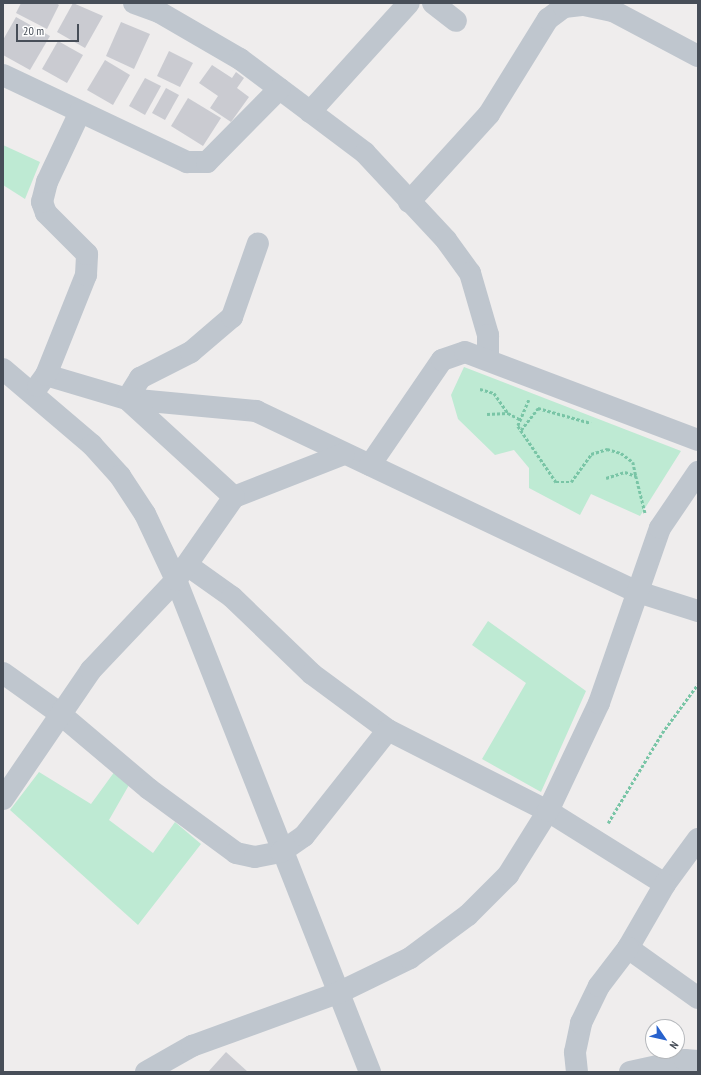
<!DOCTYPE html>
<html>
<head>
<meta charset="utf-8">
<style>
  body { margin:0 }
  #map { position:relative; width:701px; height:1075px; overflow:hidden; background:#efeded; font-family:"PT Sans Narrow",sans-serif }
  div>[style] { position:absolute }
  .green>* { inset:0; background:#beead3 }
  .building>* { inset:0; background:#cacbd1 }
  .path>* { height:2.5px; margin-top:-1.25px; transform-origin:0; background:repeating-linear-gradient(90deg,#79c5a6 0 3px,transparent 0 5px) }
  .minor>* { height:22px; margin:-11px; padding:0 11px; transform-origin:11px; border-radius:11px; background:#bfc6ce }
  span { translate:-50% -50%; white-space:nowrap; text-align:center; line-height:1.15; -webkit-text-stroke:3.5px #fff; paint-order:stroke }
  .frame { position:absolute; inset:0; border:4px solid #474e58; pointer-events:none }
  .north { position:absolute; left:645px; top:1019px; width:40px; height:40px; box-sizing:border-box; background:#fff; border:1px solid #b5b8bc; border-radius:50%; rotate:124deg; font-size:11px; font-weight:700; line-height:16px; text-align:center; color:#474e58 }
  .north::after { content:''; display:block; margin:auto; width:14px; height:18px; background:#2862cd; clip-path:polygon(50% 0,100% 100%,50% 72%,0 100%) }
  .scale { position:absolute; left:16px; top:24px; width:63px; height:18px; box-sizing:border-box; border:2px solid #474e58; border-top:0; padding-left:5px; font-size:12px; line-height:14px; white-space:nowrap; color:#474e58; -webkit-text-stroke:3px #fff; paint-order:stroke }
</style>
</head>
<body>
<div id="map">
  <div class="green">
    <div style="clip-path:polygon(3px 145px,40px 162px,25px 199px,3px 185px)"></div>
    <div style="clip-path:polygon(464px 367px,681px 451px,640px 516px,591px 494px,580px 515px,529px 488px,529px 468px,514px 450px,495px 455px,458px 419px,451px 395px)"></div>
    <div style="clip-path:polygon(488px 621px,586px 691px,541px 792px,482px 759px,526px 683px,472px 645px)"></div>
    <div style="clip-path:polygon(115px 771px,129px 785px,109px 820px,153px 853px,175px 822px,201px 844px,138px 925px,10px 810px,39px 772px,91px 804px)"></div>
  </div>
  <div class="building">
    <div style="clip-path:polygon(21px 3px,56px 3px,59px 5px,47px 29px,16px 13px)"></div>
    <div style="clip-path:polygon(73px 3px,103px 16px,85px 48px,57px 32px)"></div>
    <div style="clip-path:polygon(16px 17px,50px 36px,30px 70px,3px 55px,3px 40px)"></div>
    <div style="clip-path:polygon(121px 22px,150px 34px,134px 69px,106px 56px)"></div>
    <div style="clip-path:polygon(58px 41px,83px 55px,67px 83px,42px 69px)"></div>
    <div style="clip-path:polygon(169px 51px,193px 63px,180px 87px,157px 76px)"></div>
    <div style="clip-path:polygon(105px 60px,130px 75px,113px 105px,87px 90px)"></div>
    <div style="clip-path:polygon(212px 65px,232px 78px,236px 72px,244px 78px,237px 88px,249px 97px,231px 122px,210px 108px,218px 96px,199px 83px)"></div>
    <div style="clip-path:polygon(145px 78px,161px 86px,145px 115px,129px 106px)"></div>
    <div style="clip-path:polygon(166px 88px,179px 95px,165px 120px,152px 113px)"></div>
    <div style="clip-path:polygon(188px 98px,221px 118px,203px 146px,171px 126px)"></div>
    <div style="clip-path:polygon(226px 1052px,248px 1072px,208px 1072px)"></div>
  </div>
  <div class="path">
    <div style="left:480px;top:389px;width:15px;rotate:16deg"></div>
    <div style="left:494px;top:393px;width:24px;rotate:55deg"></div>
    <div style="left:508px;top:413px;width:15px;rotate:28deg"></div>
    <div style="left:529px;top:400px;width:28px;rotate:113deg"></div>
    <div style="left:518px;top:426px;width:68px;rotate:55.8deg"></div>
    <div style="left:556px;top:482px;width:15px"></div>
    <div style="left:571px;top:482px;width:34px;rotate:-54deg"></div>
    <div style="left:591px;top:454px;width:17px;rotate:-17deg"></div>
    <div style="left:607px;top:449px;width:15px;rotate:16deg"></div>
    <div style="left:621px;top:453px;width:15px;rotate:37deg"></div>
    <div style="left:633px;top:462px;width:14px;rotate:78deg"></div>
    <div style="left:487px;top:414px;width:21px;rotate:-3deg"></div>
    <div style="left:521px;top:430px;width:28px;rotate:-52deg"></div>
    <div style="left:538px;top:408px;width:55px;rotate:15.8deg"></div>
    <div style="left:606px;top:478px;width:20px;rotate:-18deg"></div>
    <div style="left:625px;top:472px;width:12px;rotate:20deg"></div>
    <div style="left:636px;top:476px;width:38px;rotate:76deg"></div>
    <div style="left:608px;top:823px;width:105px;rotate:-59deg"></div>
    <div style="left:662px;top:733px;width:61px;rotate:-53.7deg"></div>
  </div>
  <div class="minor">
    <div style="left:134px;top:3px;width:27px;rotate:20deg"></div>
    <div style="left:159px;top:12px;width:94px;rotate:30.1deg"></div>
    <div style="left:240px;top:59px;width:156px;rotate:36.9deg"></div>
    <div style="left:365px;top:153px;width:119px;rotate:47deg"></div>
    <div style="left:446px;top:240px;width:41px;rotate:54deg"></div>
    <div style="left:470px;top:273px;width:65px;rotate:73.8deg"></div>
    <div style="left:488px;top:335px;width:24px;rotate:90deg"></div>
    <div style="left:433px;top:3px;width:29px;rotate:38deg"></div>
    <div style="left:3px;top:75px;width:204px;rotate:25.3deg"></div>
    <div style="left:187px;top:162px;width:20px"></div>
    <div style="left:207px;top:162px;width:103px;rotate:-45.4deg"></div>
    <div style="left:310px;top:112px;width:147px;rotate:-47.8deg"></div>
    <div style="left:409px;top:202px;width:119px;rotate:-47.7deg"></div>
    <div style="left:489px;top:114px;width:112px;rotate:-58.2deg"></div>
    <div style="left:548px;top:19px;width:20px;rotate:-37deg"></div>
    <div style="left:564px;top:7px;width:20px;rotate:-6deg"></div>
    <div style="left:584px;top:5px;width:30px;rotate:12deg"></div>
    <div style="left:613px;top:11px;width:96px;rotate:27.9deg"></div>
    <div style="left:3px;top:369px;width:117px;rotate:40.5deg"></div>
    <div style="left:92px;top:445px;width:42px;rotate:47.9deg"></div>
    <div style="left:120px;top:476px;width:45px;rotate:56.7deg"></div>
    <div style="left:145px;top:514px;width:73px;rotate:64.8deg"></div>
    <div style="left:176px;top:580px;width:529px;rotate:68.48deg"></div>
    <div style="left:46px;top:375px;width:84px;rotate:16.5deg"></div>
    <div style="left:127px;top:399px;width:130px;rotate:5.3deg"></div>
    <div style="left:256px;top:411px;width:423px;rotate:25.4deg"></div>
    <div style="left:638px;top:592px;width:63px;rotate:17.6deg"></div>
    <div style="left:38px;top:386px;width:14px;rotate:-54deg"></div>
    <div style="left:46px;top:375px;width:108px;rotate:-68.2deg"></div>
    <div style="left:86px;top:275px;width:21px;rotate:-87deg"></div>
    <div style="left:87px;top:254px;width:58px;rotate:-135deg"></div>
    <div style="left:46px;top:213px;width:12px;rotate:-110deg"></div>
    <div style="left:42px;top:202px;width:21px;rotate:-76deg"></div>
    <div style="left:47px;top:182px;width:77px;rotate:-64.8deg"></div>
    <div style="left:127px;top:399px;width:25px;rotate:-58deg"></div>
    <div style="left:140px;top:378px;width:57px;rotate:-27deg"></div>
    <div style="left:191px;top:352px;width:54px;rotate:-40.5deg"></div>
    <div style="left:232px;top:317px;width:78px;rotate:-70.6deg"></div>
    <div style="left:370px;top:465px;width:127px;rotate:-55.6deg"></div>
    <div style="left:442px;top:360px;width:24px;rotate:-19deg"></div>
    <div style="left:465px;top:352px;width:249px;rotate:20.7deg"></div>
    <div style="left:234px;top:497px;width:118px;rotate:-21.4deg"></div>
    <div style="left:187px;top:565px;width:55px;rotate:35.4deg"></div>
    <div style="left:232px;top:597px;width:111px;rotate:43.9deg"></div>
    <div style="left:312px;top:674px;width:94px;rotate:36.4deg"></div>
    <div style="left:388px;top:730px;width:179px;rotate:26.9deg"></div>
    <div style="left:548px;top:811px;width:138px;rotate:32deg"></div>
    <div style="left:665px;top:884px;width:56px;rotate:-53.7deg"></div>
    <div style="left:3px;top:673px;width:69px;rotate:35.5deg"></div>
    <div style="left:59px;top:713px;width:118px;rotate:40.2deg"></div>
    <div style="left:149px;top:789px;width:108px;rotate:36.3deg"></div>
    <div style="left:236px;top:853px;width:19px;rotate:12deg"></div>
    <div style="left:255px;top:857px;width:26px;rotate:-11deg"></div>
    <div style="left:281px;top:852px;width:28px;rotate:-35deg"></div>
    <div style="left:304px;top:836px;width:135px;rotate:-51.6deg"></div>
    <div style="left:3px;top:799px;width:156px;rotate:-55.7deg"></div>
    <div style="left:91px;top:670px;width:124px;rotate:-46.6deg"></div>
    <div style="left:176px;top:580px;width:101px;rotate:-55.1deg"></div>
    <div style="left:234px;top:497px;width:145px;rotate:-137.5deg"></div>
    <div style="left:665px;top:884px;width:74px;rotate:120deg"></div>
    <div style="left:628px;top:948px;width:86px;rotate:35.5deg"></div>
    <div style="left:146px;top:1072px;width:53px;rotate:-29.5deg"></div>
    <div style="left:192px;top:1046px;width:155px;rotate:-20deg"></div>
    <div style="left:338px;top:993px;width:80px;rotate:-25.9deg"></div>
    <div style="left:410px;top:958px;width:72px;rotate:-36.6deg"></div>
    <div style="left:468px;top:915px;width:57px;rotate:-45deg"></div>
    <div style="left:508px;top:875px;width:75px;rotate:-58deg"></div>
    <div style="left:548px;top:811px;width:119px;rotate:-64.7deg"></div>
    <div style="left:599px;top:703px;width:185px;rotate:-70.8deg"></div>
    <div style="left:660px;top:528px;width:68px;rotate:-55.8deg"></div>
    <div style="left:577px;top:1072px;width:20px;rotate:-96deg"></div>
    <div style="left:575px;top:1052px;width:30px;rotate:-78deg"></div>
    <div style="left:581px;top:1023px;width:41px;rotate:-64.1deg"></div>
    <div style="left:599px;top:986px;width:48px;rotate:-52.7deg"></div>
    <div style="left:630px;top:1072px;width:56px;rotate:-12.3deg"></div>
    <div style="left:685px;top:1060px;width:13px;rotate:4deg"></div>
  </div>
  <div class="frame"></div>
  <div class="north">N</div>
  <div class="scale">20 m</div>
</div>
</body>
</html>
